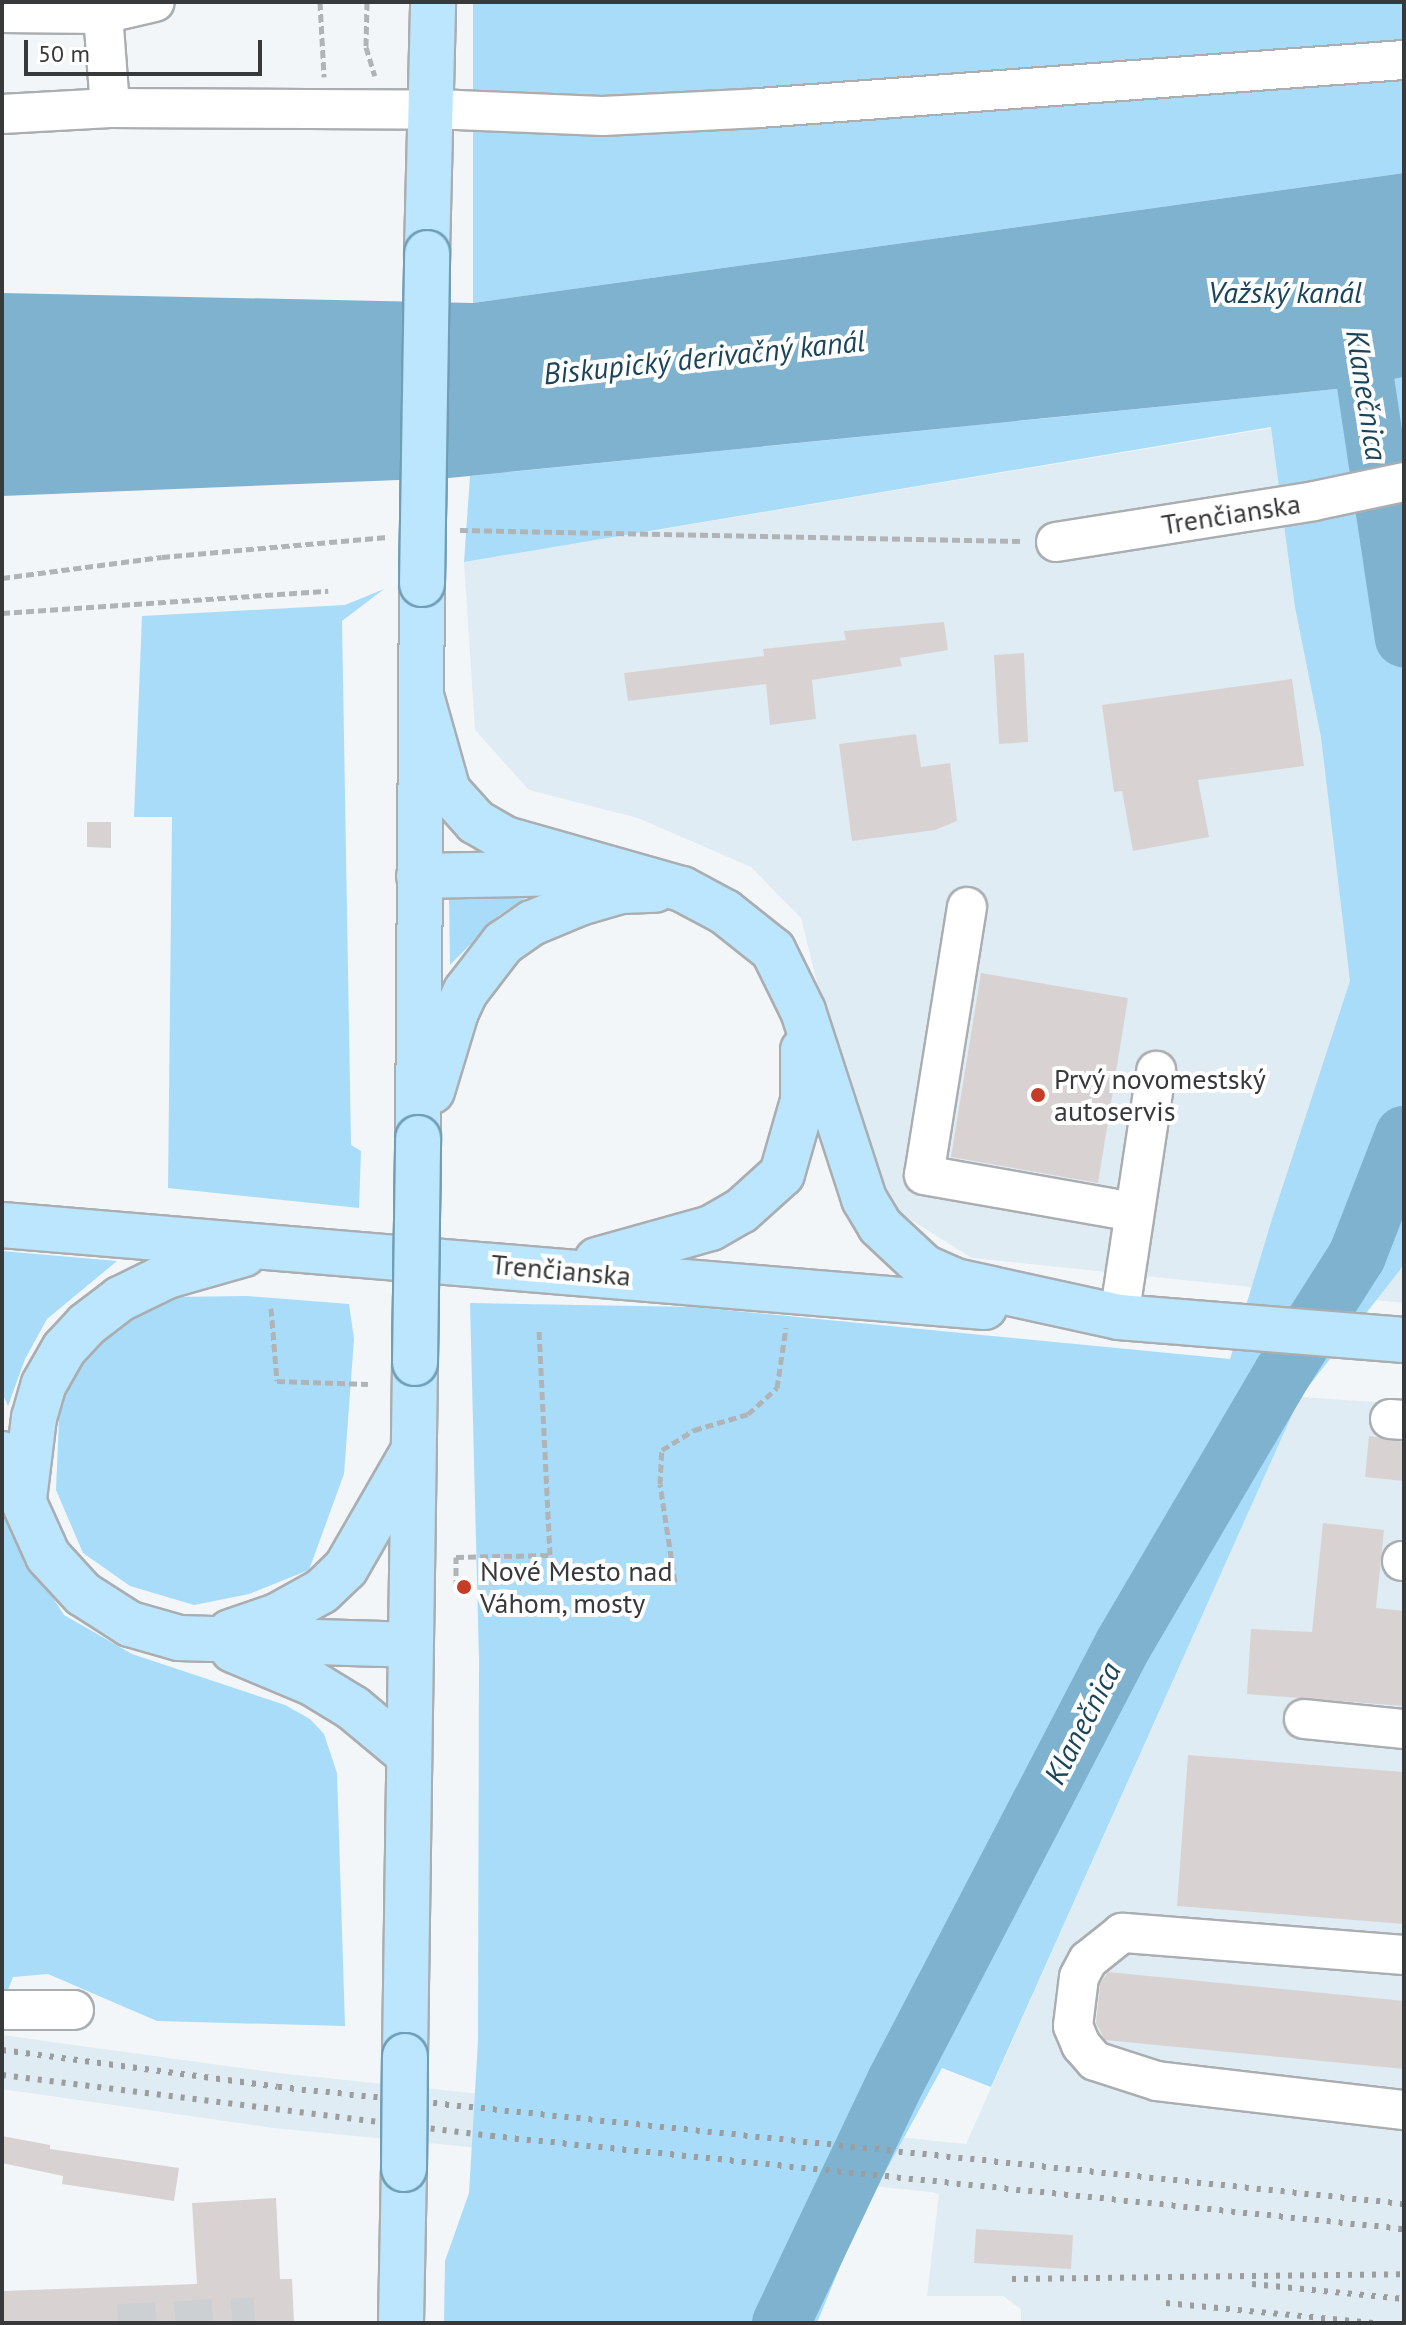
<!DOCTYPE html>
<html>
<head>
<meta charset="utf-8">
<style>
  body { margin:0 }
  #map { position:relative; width:1406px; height:2325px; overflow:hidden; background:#f2f6f9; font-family:"PT Sans",sans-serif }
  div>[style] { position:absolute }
  .built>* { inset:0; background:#e0ecf3 }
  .green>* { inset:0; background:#a8dcf9 }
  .water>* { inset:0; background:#7eb2cf }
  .river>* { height:58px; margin:-29px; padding:0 29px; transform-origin:29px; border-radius:29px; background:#7eb2cf }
  .building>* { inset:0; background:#d8d3d2 }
  .minor-tunnel>* { height:38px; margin-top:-19px; transform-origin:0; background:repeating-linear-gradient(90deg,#cdd0d3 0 38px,transparent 0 57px) }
  .path>* { height:5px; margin-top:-2.5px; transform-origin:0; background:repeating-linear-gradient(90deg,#b1b4b6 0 8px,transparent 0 12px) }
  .roads { filter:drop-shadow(2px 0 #aaaeb1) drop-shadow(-2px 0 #aaaeb1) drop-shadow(0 2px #aaaeb1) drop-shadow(0 -2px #aaaeb1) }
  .minor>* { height:38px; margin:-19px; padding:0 19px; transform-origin:19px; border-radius:19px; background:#fff }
  .major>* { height:44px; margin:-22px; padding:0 22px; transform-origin:22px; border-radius:22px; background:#bbe6fd }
  .rail>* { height:6px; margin-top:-3px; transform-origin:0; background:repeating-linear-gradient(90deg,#9b9d9f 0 4px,transparent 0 12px) }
  .bridges { filter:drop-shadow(2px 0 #709eb7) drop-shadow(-2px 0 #709eb7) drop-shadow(0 2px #709eb7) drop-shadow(0 -2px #709eb7) }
  .major-bridge>* { height:44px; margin:-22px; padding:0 22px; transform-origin:22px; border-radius:22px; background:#bbe6fd }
  .dots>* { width:22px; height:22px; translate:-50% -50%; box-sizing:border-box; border:4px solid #fff; border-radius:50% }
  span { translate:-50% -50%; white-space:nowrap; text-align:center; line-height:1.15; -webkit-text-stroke:8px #fff; paint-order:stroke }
  .street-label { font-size:28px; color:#38393a }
  .poi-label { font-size:28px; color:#38393a }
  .left { translate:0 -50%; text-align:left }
  .water-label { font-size:30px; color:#1a455a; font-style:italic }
  .frame { position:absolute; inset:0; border:4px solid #38393a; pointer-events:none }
  .scale { position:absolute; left:24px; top:40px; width:238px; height:36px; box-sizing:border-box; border:4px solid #38393a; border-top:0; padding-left:10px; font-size:24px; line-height:28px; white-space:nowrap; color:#38393a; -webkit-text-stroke:6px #fff; paint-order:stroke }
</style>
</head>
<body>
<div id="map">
  <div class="built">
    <div style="clip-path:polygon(1404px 406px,1404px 1303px,972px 1258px,882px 1202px,848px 1107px,801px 918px,751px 867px,638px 818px,529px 790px,475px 730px,464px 562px)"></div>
    <div style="clip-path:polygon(1300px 1397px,1404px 1404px,1404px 2323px,1021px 2323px,1021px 2309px,1003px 2296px,927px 2296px,939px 2194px,931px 2192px,273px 2128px,2px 2089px,2px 2035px,278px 2073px,966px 2144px)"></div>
  </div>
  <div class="green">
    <div style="clip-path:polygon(473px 2px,1404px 2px,1404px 173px,473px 303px)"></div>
    <div style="clip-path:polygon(1404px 377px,1404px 1262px,1400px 1270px,1300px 1397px,991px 2087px,942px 2068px,859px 2220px,817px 2323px,444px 2323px,445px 2261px,469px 2193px,478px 2041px,479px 1659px,470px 1303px,694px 1307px,1230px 1359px,1272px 1219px,1350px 981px,1321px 737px,1295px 607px,1271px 427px,464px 562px,470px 476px,1346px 388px)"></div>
    <div style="clip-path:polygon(384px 589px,342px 621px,351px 1145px,361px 1151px,359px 1208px,168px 1188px,172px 817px,134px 817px,142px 616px,345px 605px)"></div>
    <div style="clip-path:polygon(529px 896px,499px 915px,450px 965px,449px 899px)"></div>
    <div style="clip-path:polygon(2px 1251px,117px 1261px,47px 1319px,25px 1359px,8px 1406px,2px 1392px)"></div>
    <div style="clip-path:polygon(247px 1296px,349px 1304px,354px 1339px,344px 1474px,309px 1570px,249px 1594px,194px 1605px,130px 1586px,83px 1553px,56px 1490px,60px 1395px,105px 1334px,173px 1297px)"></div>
    <div style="clip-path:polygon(2px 1501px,24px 1553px,64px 1615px,132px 1654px,285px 1705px,310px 1719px,324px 1734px,337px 1773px,345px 2026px,157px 2021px,48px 1974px,13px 1977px,6px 1995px,2px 1995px)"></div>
  </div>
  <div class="water">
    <div style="clip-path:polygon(1404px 173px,1404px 377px,1346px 388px,449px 478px,2px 496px,2px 293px,473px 303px)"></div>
  </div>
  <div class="river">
    <div style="left:1354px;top:305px;width:337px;rotate:81.5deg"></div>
    <div style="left:781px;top:2323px;width:268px;rotate:-64.6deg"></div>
    <div style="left:896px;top:2081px;width:492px;rotate:-62.5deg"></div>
    <div style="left:1123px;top:1645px;width:314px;rotate:-59.6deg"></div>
    <div style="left:1282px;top:1374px;width:140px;rotate:-57.6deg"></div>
    <div style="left:1357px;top:1256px;width:130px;rotate:-68.8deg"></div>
  </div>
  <div class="building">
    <div style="clip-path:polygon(944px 622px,948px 650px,900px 658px,902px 666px,812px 680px,816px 719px,770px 725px,766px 684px,628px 701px,624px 673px,764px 656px,763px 649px,846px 640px,844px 631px)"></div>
    <div style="clip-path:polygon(1024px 653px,1028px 742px,999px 744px,994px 655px)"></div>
    <div style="clip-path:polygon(1292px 679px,1304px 766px,1198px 780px,1209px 837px,1133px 851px,1122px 791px,1114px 792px,1102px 705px)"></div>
    <div style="clip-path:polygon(916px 734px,921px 767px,950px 763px,957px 821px,935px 830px,852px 841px,839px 744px)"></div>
    <div style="clip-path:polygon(87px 822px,111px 822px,111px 848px,87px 847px)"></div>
    <div style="clip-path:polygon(981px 973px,1128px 998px,1098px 1183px,951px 1157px)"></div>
    <div style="clip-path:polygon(1369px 1436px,1404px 1442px,1404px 1481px,1365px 1477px)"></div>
    <div style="clip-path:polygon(1323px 1523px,1384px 1530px,1376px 1608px,1404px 1611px,1404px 1706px,1247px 1694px,1251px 1629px,1312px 1632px)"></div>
    <div style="clip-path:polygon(1188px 1755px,1404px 1772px,1404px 1924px,1177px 1906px)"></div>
    <div style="clip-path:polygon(1108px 1972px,1404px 2001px,1404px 2069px,1105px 2040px,1096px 2023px,1100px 1984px)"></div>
    <div style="clip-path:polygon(2px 2136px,50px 2145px,50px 2149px,179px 2168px,174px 2201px,62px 2184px,63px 2176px,2px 2163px)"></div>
    <div style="clip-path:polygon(276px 2198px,280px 2279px,292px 2279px,294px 2323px,2px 2323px,2px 2291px,197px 2284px,192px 2203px)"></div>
    <div style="clip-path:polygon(976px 2229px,1073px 2235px,1071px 2269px,974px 2263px)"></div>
  </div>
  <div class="minor-tunnel">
    <div style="left:118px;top:2323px;width:137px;rotate:-2.9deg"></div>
  </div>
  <div class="path">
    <div style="left:320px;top:2px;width:75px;rotate:86.9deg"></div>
    <div style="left:367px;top:2px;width:45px;rotate:91.3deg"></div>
    <div style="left:366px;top:47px;width:30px;rotate:73deg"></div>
    <div style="left:460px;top:530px;width:562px;rotate:1.12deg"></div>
    <div style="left:2px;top:578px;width:161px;rotate:-7.5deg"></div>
    <div style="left:162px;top:557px;width:226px;rotate:-5.1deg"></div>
    <div style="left:2px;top:613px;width:327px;rotate:-3.9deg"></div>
    <div style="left:271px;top:1308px;width:73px;rotate:85.3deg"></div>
    <div style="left:277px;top:1381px;width:91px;rotate:1.9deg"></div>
    <div style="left:675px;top:1582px;width:99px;rotate:-98.7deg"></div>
    <div style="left:660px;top:1484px;width:34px;rotate:-87deg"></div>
    <div style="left:662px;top:1450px;width:38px;rotate:-32deg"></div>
    <div style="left:694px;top:1430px;width:56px;rotate:-16.5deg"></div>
    <div style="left:748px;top:1414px;width:39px;rotate:-42deg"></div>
    <div style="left:777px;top:1388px;width:61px;rotate:-81.5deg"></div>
    <div style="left:464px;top:1587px;width:8px;rotate:180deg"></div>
    <div style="left:456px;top:1587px;width:30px;rotate:-90deg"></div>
    <div style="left:456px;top:1557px;width:94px;rotate:-1.2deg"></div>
    <div style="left:550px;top:1555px;width:226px;rotate:-92.8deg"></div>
  </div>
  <div class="roads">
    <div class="minor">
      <div style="left:2px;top:13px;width:101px;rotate:0.6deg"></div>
      <div style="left:103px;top:14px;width:53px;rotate:-13deg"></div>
      <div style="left:103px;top:14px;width:94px;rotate:85.7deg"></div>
      <div style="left:2px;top:114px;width:108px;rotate:-3.2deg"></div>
      <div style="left:110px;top:108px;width:347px;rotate:0.3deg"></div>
      <div style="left:457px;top:110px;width:146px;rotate:2.4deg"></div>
      <div style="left:603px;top:116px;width:156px;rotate:-2.9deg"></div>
      <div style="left:759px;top:108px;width:647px;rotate:-4.26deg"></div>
      <div style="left:1056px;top:542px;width:261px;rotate:-9deg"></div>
      <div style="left:1314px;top:501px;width:92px;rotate:-11.9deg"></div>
      <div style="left:967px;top:907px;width:271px;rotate:99.1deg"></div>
      <div style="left:924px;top:1175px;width:212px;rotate:10deg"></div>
      <div style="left:1119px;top:1317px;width:249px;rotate:-81.4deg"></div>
      <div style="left:1390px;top:1419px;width:14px;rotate:4deg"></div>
      <div style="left:1402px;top:1561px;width:2px"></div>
      <div style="left:1304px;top:1719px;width:100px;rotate:5.7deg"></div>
      <div style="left:1404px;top:1955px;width:283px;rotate:-175.5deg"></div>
      <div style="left:1122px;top:1933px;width:43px;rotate:141.5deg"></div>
      <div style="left:1088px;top:1960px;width:19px;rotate:118deg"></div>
      <div style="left:1079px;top:1977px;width:49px;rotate:97deg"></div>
      <div style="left:1073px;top:2026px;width:21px;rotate:67deg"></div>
      <div style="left:1081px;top:2045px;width:21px;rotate:49deg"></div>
      <div style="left:1095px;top:2061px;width:65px;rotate:17.9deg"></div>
      <div style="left:1157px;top:2081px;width:249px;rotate:6.7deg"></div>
      <div style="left:2px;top:2010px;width:72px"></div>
    </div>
    <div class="major">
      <div style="left:427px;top:253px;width:251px;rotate:-88.6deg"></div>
      <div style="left:422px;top:699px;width:96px;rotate:74.2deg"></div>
      <div style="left:448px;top:791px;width:42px;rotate:47.9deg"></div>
      <div style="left:476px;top:822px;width:34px;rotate:30deg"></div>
      <div style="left:505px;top:839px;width:184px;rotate:15.8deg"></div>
      <div style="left:682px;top:889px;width:49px;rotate:28.1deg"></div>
      <div style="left:725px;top:912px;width:61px;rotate:38.4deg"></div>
      <div style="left:773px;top:950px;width:68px;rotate:63.8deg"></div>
      <div style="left:803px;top:1011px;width:198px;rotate:72deg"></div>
      <div style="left:864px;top:1199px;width:31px;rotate:59deg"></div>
      <div style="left:880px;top:1226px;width:60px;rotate:43deg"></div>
      <div style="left:924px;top:1267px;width:34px;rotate:24deg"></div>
      <div style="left:955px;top:1281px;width:168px;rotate:12.4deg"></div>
      <div style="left:1119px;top:1317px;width:286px;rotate:4.6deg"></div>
      <div style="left:419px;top:876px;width:153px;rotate:-1.1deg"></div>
      <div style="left:432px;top:1091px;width:83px;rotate:-73.1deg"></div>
      <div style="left:456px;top:1012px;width:23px;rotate:-65deg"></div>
      <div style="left:466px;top:991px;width:61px;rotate:-52.4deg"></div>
      <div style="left:503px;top:943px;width:35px;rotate:-35deg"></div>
      <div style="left:532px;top:923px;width:52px;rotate:-22.6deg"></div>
      <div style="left:580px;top:903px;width:43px;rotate:-16.3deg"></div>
      <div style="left:621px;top:891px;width:34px;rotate:-2deg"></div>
      <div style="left:418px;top:1138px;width:554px;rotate:-89.59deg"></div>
      <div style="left:2px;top:1225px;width:986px;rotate:4.77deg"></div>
      <div style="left:597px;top:1260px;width:118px;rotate:-15.7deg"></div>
      <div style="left:711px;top:1228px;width:34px;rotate:-30deg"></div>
      <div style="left:741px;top:1211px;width:55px;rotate:-42.1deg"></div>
      <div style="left:782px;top:1174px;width:76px;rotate:-74deg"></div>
      <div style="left:803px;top:1101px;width:51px;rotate:-90deg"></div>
      <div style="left:2px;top:1454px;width:112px;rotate:65.7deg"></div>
      <div style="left:48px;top:1556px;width:52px;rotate:47.4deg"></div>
      <div style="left:83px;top:1594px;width:56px;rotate:32.6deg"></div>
      <div style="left:130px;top:1624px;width:51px;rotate:15.9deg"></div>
      <div style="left:179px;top:1638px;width:230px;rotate:1.7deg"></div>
      <div style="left:24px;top:1499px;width:82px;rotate:-83deg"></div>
      <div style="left:34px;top:1418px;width:35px;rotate:-74deg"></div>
      <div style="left:44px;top:1384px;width:40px;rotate:-60.3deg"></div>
      <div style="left:64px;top:1349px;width:33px;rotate:-47deg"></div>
      <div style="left:86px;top:1325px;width:43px;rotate:-37.4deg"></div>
      <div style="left:120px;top:1299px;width:52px;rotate:-26.1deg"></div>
      <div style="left:167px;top:1276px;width:80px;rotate:-15.9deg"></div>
      <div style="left:230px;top:1632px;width:50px;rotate:-18.8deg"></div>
      <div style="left:277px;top:1616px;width:51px;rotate:-29.1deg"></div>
      <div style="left:322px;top:1591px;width:33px;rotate:-44deg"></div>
      <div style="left:346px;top:1568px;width:133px;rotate:-60.1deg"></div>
      <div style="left:233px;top:1650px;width:86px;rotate:22.7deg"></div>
      <div style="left:312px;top:1683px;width:48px;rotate:31.4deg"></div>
      <div style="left:353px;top:1708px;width:72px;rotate:39.9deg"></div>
      <div style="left:405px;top:2056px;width:693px;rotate:-89.17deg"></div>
      <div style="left:401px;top:2323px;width:154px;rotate:-88.9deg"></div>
    </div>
  </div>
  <div class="rail">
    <div style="left:2px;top:2050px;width:278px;rotate:7.6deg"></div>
    <div style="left:278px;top:2087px;width:1132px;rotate:5.93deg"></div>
    <div style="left:2px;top:2075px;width:493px;rotate:7.1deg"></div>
    <div style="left:491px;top:2136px;width:918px;rotate:5.82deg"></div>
    <div style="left:1012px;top:2279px;width:392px;rotate:-0.7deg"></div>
    <div style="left:1252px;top:2284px;width:153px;rotate:5.6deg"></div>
    <div style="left:1166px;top:2303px;width:208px;rotate:5.5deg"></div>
  </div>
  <div class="bridges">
    <div class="major-bridge">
      <div style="left:422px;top:584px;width:331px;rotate:-89.1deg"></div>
      <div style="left:415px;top:1363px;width:225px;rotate:-89.2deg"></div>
      <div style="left:404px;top:2169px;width:113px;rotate:-89.5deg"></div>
    </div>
  </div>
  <div class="dots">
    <div style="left:1038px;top:1095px;background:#c73c24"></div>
    <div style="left:464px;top:1587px;background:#c73c24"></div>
  </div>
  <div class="street-label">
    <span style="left:1231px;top:514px;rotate:-9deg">Trenčianska</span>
    <span style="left:561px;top:1270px;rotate:5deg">Trenčianska</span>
  </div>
  <div class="poi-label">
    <span class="left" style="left:1054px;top:1095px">Prvý novomestský<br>autoservis</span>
    <span class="left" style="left:480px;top:1587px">Nové Mesto nad<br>Váhom, mosty</span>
  </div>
  <div class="water-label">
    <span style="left:1285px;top:292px">Važský kanál</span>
    <span style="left:704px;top:357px;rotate:-6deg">Biskupický derivačný kanál</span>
    <span style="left:1367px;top:395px;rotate:81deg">Klanečnica</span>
    <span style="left:1082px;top:1723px;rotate:-63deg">Klanečnica</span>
  </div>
  <div class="frame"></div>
  <div class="scale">50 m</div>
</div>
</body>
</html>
